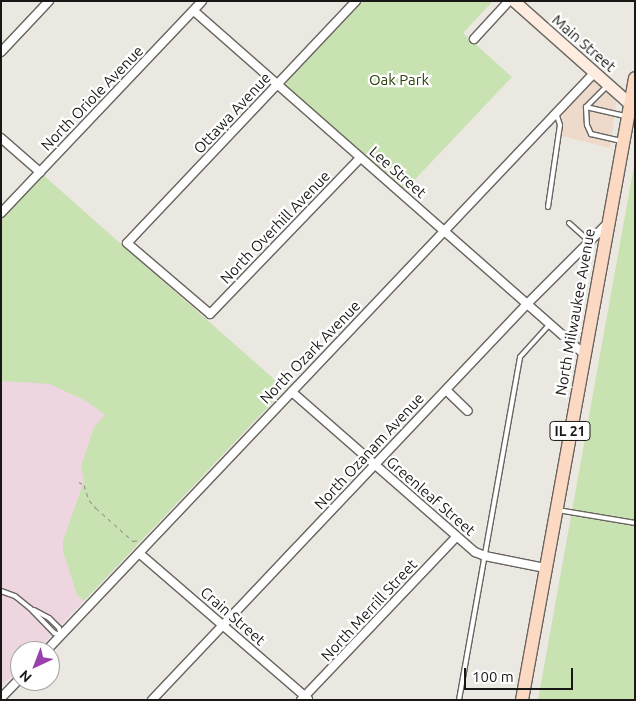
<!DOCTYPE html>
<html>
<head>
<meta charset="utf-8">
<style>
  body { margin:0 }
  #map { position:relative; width:636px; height:701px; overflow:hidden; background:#ebe7e1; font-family:Ubuntu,sans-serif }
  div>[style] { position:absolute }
  .commercial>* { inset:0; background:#eddaca }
  .education>* { inset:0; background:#eed6e1 }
  .green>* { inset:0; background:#c9e2b1 }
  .path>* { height:1px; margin-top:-0.5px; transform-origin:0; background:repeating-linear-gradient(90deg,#8f8d88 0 4px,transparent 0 8px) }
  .roads { filter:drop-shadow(1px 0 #68645f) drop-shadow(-1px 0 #68645f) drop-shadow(0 1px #68645f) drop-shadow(0 -1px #68645f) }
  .lane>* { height:4px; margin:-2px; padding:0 2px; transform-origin:2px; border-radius:2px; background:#fff }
  .street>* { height:8px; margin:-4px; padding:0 4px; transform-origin:4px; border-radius:4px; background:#fff }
  .secondary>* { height:11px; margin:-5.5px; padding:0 5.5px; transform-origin:5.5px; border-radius:5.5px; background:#feece0 }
  .primary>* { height:12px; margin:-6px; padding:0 6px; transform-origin:6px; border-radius:6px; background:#fcd9c2 }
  span { translate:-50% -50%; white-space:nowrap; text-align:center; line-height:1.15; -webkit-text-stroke:4.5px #fff; paint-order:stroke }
  .shield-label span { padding:1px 4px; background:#fff; border:1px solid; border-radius:4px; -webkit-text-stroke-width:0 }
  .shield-label { font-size:14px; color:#191816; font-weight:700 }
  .street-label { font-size:15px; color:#191816 }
  .park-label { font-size:15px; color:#2b4107 }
  .frame { position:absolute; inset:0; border:2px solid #191816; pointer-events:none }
  .north { position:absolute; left:10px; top:641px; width:50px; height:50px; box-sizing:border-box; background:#fff; border:1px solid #a3a3a2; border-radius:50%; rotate:223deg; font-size:14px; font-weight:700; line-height:20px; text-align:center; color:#191816 }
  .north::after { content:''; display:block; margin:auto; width:18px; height:22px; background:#9a40ac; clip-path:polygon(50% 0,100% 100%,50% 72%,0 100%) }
  .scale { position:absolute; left:464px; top:668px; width:109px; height:22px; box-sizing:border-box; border:2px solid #191816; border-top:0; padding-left:6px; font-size:15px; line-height:18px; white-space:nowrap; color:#191816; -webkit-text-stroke:4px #fff; paint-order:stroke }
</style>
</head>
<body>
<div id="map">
  <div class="commercial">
    <div style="clip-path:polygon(592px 72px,617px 95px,610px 148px,562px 136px,562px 105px)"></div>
  </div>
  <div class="education">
    <div style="clip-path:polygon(43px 175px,285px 389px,36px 651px,20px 651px,20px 668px,1px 687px,1px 219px)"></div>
  </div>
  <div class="green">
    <div style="clip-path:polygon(362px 1px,493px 1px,463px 33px,512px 77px,404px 191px,289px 91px,286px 85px,287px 81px)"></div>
    <div style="clip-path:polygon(635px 160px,635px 700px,538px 700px,561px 572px)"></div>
    <div style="clip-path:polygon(43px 175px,285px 389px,84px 601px,77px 595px,63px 551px,63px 541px,84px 481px,81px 466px,94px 427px,105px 415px,86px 401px,50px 384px,1px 381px,1px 219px)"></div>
  </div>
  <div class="path">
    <div style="left:79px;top:482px;width:6px;rotate:31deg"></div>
    <div style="left:84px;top:485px;width:16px;rotate:72deg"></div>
    <div style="left:89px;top:500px;width:11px;rotate:49deg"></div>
    <div style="left:96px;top:508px;width:50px;rotate:41.7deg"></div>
    <div style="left:133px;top:541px;width:6px;rotate:-9deg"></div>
  </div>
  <div class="roads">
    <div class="lane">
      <div style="left:607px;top:86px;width:30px;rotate:135deg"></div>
      <div style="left:586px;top:107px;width:18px;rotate:87deg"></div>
      <div style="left:587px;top:125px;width:10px;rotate:66deg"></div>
      <div style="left:591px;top:134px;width:31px;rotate:13deg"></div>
      <div style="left:586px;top:107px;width:40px;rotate:13deg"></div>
      <div style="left:548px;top:207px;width:83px;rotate:-81.7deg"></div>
      <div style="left:560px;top:125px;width:13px;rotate:-108deg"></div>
      <div style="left:569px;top:223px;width:28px;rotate:42deg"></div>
      <div style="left:558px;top:510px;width:78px;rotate:9.6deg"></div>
      <div style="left:1px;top:591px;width:15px;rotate:20deg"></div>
      <div style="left:15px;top:596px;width:19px;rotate:39deg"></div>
      <div style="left:30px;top:608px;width:35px;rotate:46deg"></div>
      <div style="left:54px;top:633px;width:7px;rotate:16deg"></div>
      <div style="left:34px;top:610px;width:17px;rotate:28deg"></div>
      <div style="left:49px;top:618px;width:14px;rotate:45deg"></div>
      <div style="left:59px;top:628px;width:7px;rotate:74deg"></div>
      <div style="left:459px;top:700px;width:348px;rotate:-79.9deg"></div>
      <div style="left:520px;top:357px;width:43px;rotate:-47.8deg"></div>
    </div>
    <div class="street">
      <div style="left:356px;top:1px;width:333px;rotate:133.4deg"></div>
      <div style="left:127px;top:243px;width:109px;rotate:40.5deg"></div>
      <div style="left:210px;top:314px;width:216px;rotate:-46.1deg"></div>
      <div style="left:194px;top:11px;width:519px;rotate:41.33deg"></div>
      <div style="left:474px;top:39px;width:52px;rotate:-47.4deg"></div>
      <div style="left:1px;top:52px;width:70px;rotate:-46.7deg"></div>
      <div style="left:1px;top:138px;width:52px;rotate:41.1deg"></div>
      <div style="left:1px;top:213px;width:292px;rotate:-46.5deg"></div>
      <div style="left:446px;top:390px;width:30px;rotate:44deg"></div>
      <div style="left:292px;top:392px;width:243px;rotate:41.2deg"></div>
      <div style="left:475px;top:552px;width:11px;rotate:22deg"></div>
      <div style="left:485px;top:556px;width:61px;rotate:11.3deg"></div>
      <div style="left:139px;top:553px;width:223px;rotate:40.8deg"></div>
      <div style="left:46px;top:651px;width:798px;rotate:-46.52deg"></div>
      <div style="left:1px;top:698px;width:28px;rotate:-46deg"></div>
      <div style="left:152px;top:700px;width:544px;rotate:-46.56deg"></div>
      <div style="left:526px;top:305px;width:115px;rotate:-45deg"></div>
      <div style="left:301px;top:700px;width:225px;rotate:-46.4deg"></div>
    </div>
    <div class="secondary">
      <div style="left:514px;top:1px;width:155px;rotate:41.6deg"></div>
    </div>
    <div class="primary">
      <div style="left:522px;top:700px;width:632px;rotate:-79.7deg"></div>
    </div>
  </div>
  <div class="shield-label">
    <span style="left:570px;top:431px">IL 21</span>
  </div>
  <div class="street-label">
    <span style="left:584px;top:43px;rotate:41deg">Main Street</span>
    <span style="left:92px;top:98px;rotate:-46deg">North Oriole Avenue</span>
    <span style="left:232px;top:113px;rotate:-47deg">Ottawa Avenue</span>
    <span style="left:398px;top:172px;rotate:41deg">Lee Street</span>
    <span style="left:275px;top:227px;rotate:-46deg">North Overhill Avenue</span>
    <span style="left:575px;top:312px;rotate:-80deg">North Milwaukee Avenue</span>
    <span style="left:310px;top:352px;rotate:-46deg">North Ozark Avenue</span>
    <span style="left:369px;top:451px;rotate:-47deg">North Ozanam Avenue</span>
    <span style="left:431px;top:496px;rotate:41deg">Greenleaf Street</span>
    <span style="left:369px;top:610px;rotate:-47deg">North Merrill Street</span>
    <span style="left:233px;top:616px;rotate:41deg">Crain Street</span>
  </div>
  <div class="park-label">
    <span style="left:399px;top:80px">Oak Park</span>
  </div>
  <div class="frame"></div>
  <div class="north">N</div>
  <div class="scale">100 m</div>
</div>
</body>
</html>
